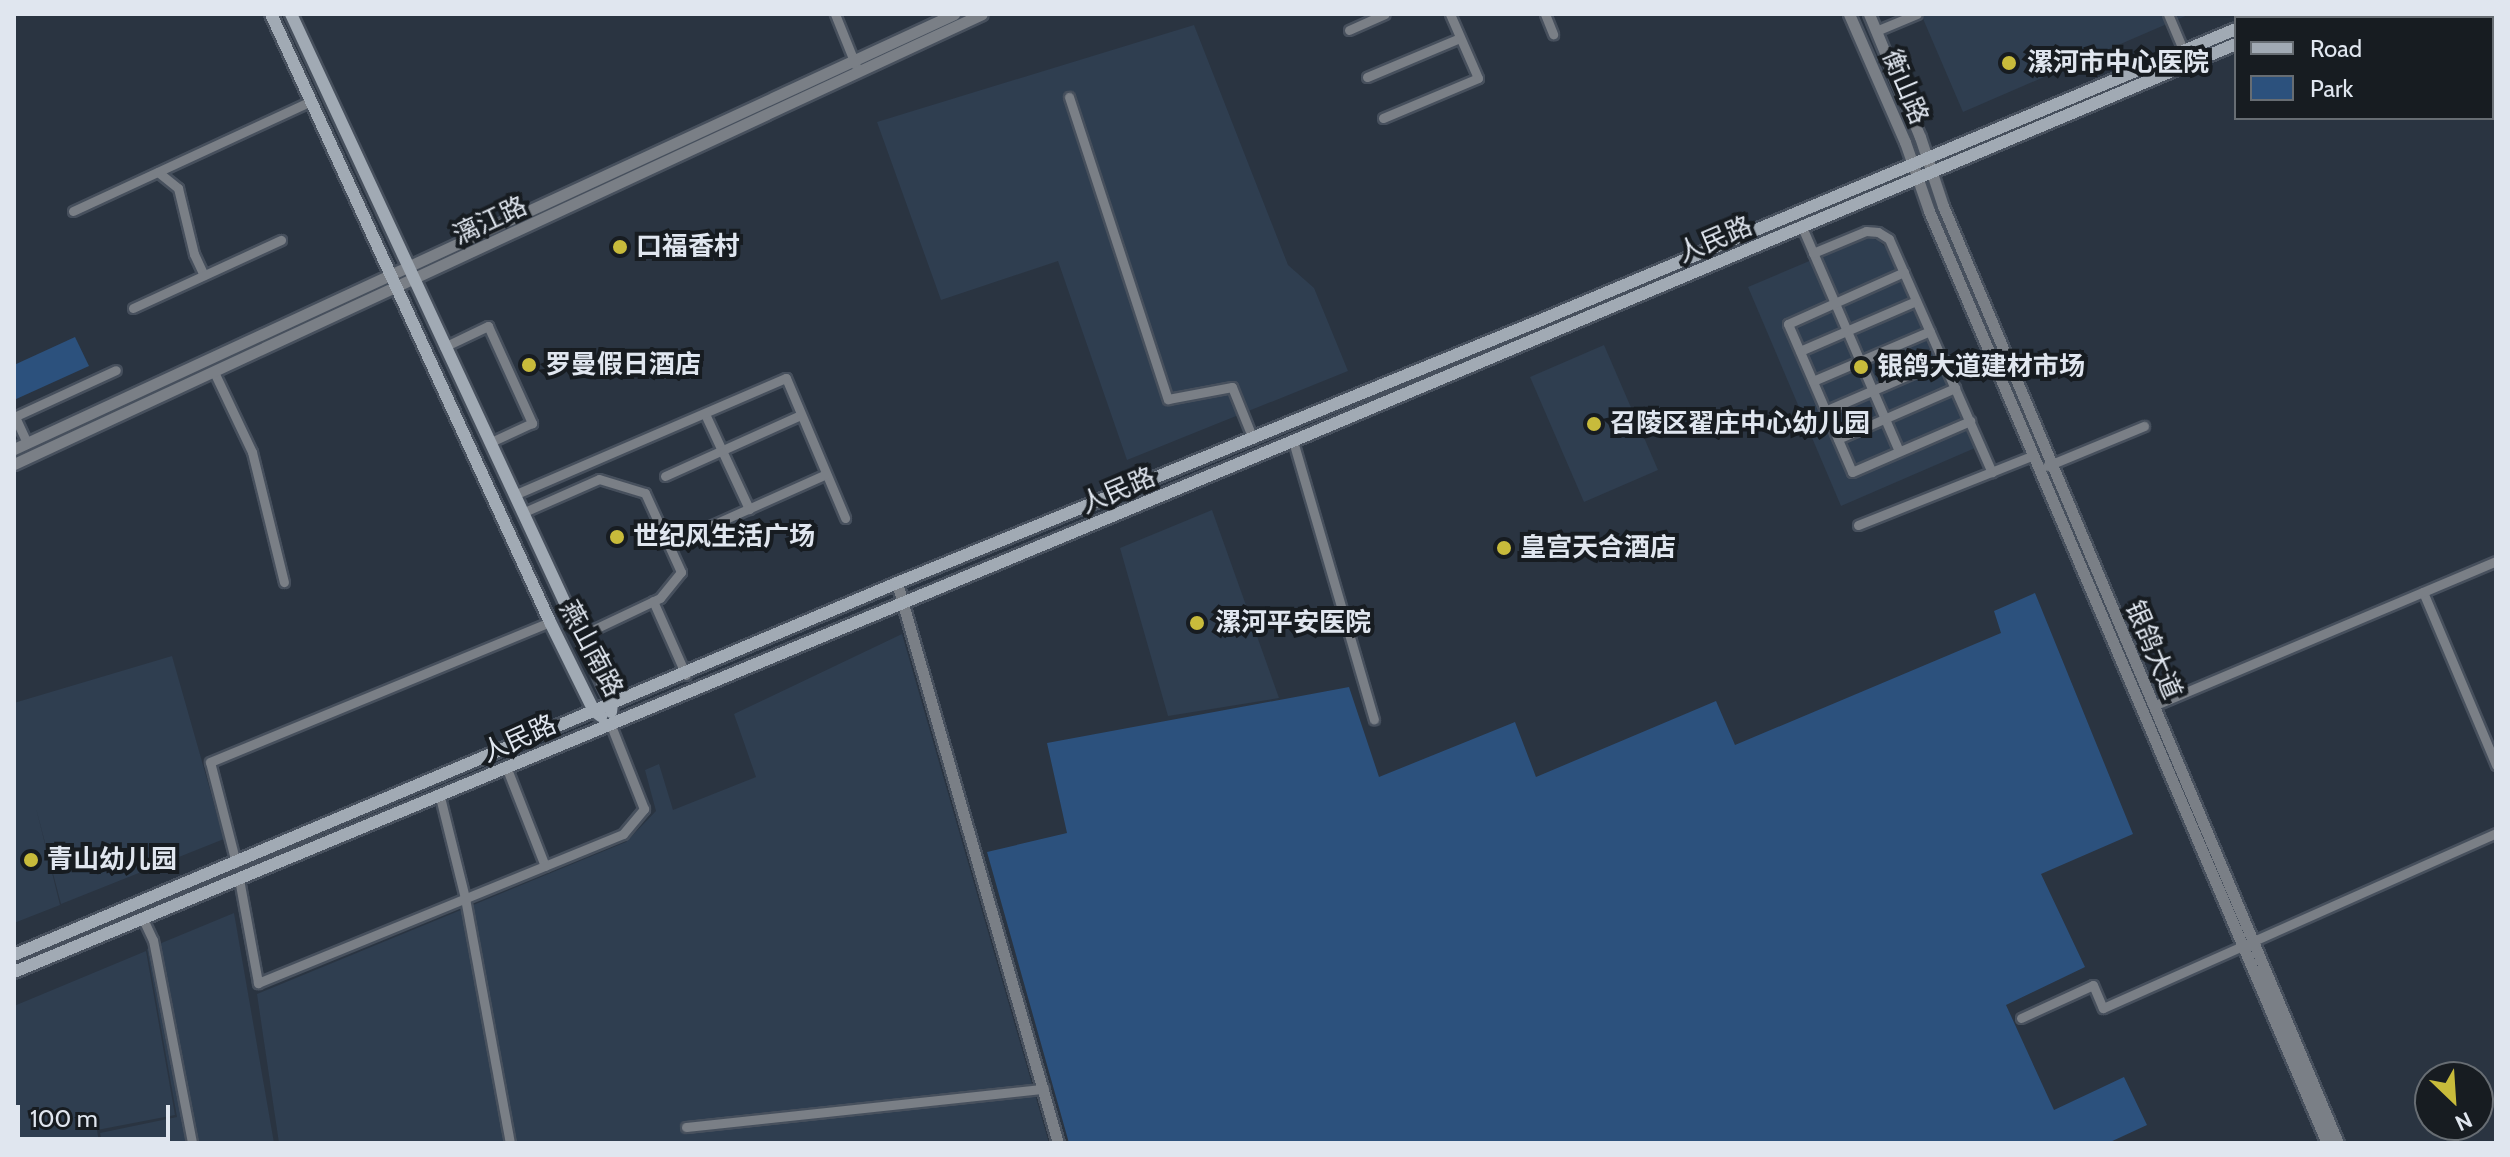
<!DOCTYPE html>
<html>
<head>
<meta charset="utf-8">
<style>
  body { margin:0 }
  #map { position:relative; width:2510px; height:1157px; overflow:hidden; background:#2a3441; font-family:Cabin,"Noto Sans SC",sans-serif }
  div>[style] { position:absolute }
  .built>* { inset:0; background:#2f3e50 }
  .green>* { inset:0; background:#2c517d }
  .roads { filter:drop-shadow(2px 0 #47505d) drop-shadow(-2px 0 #47505d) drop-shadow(0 2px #47505d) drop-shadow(0 -2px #47505d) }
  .minor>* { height:9px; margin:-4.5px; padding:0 4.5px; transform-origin:4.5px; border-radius:4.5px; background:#7a7f86 }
  .tertiary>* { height:11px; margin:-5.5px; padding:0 5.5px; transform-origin:5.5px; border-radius:5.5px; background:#7a7f86 }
  .secondary>* { height:12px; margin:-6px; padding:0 6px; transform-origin:6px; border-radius:6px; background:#a1aab4 }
  .dots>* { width:22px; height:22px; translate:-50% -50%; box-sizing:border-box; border:4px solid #171c21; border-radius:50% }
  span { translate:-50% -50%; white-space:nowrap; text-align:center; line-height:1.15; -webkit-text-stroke:8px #171c21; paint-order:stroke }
  .poi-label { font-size:26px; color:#e0e6ef; font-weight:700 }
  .left { translate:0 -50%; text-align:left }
  .street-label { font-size:26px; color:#e0e6ef }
  .frame { position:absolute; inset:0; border:16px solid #e0e6ef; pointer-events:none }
  .legend { position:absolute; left:2234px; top:16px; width:260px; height:104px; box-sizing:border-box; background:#171c21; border:2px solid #676d73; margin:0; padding:10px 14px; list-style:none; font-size:24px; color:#e0e6ef }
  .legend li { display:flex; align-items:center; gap:16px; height:40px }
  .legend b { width:40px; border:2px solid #676d73 }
  .north { position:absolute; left:2414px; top:1061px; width:80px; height:80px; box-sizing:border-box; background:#171c21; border:2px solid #676d73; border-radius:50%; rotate:155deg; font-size:22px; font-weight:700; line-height:32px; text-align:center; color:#e0e6ef }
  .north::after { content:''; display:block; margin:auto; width:28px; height:36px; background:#c8bb3b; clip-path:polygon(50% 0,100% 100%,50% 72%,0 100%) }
  .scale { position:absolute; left:16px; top:1105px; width:154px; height:36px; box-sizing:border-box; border:4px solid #e0e6ef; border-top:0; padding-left:10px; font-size:24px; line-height:28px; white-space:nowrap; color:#e0e6ef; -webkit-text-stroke:6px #171c21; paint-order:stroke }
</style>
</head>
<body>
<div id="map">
  <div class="built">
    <div style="clip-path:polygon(1921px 14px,2190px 14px,1963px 112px)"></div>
    <div style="clip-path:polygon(1194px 25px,1288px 265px,1314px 288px,1348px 371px,1127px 460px,1058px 261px,941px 300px,877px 122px)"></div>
    <div style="clip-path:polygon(1866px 237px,1878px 240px,1886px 248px,1975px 448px,1841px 506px,1748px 287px)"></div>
    <div style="clip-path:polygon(1604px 345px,1658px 470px,1584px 502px,1530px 377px)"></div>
    <div style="clip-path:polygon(1212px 510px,1279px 698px,1168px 716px,1120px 548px)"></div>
    <div style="clip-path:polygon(902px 634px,1049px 1143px,279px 1143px,257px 994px,626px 842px,656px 811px,645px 770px,659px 764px,673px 810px,756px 777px,734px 714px)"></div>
    <div style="clip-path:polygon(172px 656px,224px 839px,61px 904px,36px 808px,60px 905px,14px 923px,14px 703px)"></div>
    <div style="clip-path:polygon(234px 913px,274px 1143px,102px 1143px,100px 1133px,177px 1117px,147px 949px)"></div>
    <div style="clip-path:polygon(146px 951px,175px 1115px,97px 1130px,99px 1143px,14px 1143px,14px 1006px)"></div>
  </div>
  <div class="green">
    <div style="clip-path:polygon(75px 337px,89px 366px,14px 400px,14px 365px)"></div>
    <div style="clip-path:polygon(2035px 593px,2133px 834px,2041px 874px,2085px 967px,2006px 1005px,2054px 1110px,2124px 1077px,2147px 1125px,2108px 1143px,1069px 1143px,987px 852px,1067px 833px,1047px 743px,1349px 687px,1379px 777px,1515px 722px,1536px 777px,1716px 701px,1735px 745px,2001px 633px,1994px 611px)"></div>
  </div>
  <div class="roads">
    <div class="minor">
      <div style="left:835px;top:14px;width:56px;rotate:68deg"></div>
      <div style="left:1545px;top:14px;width:22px;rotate:68deg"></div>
      <div style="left:2168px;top:14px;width:39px;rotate:67deg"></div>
      <div style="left:2474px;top:14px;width:4px;rotate:63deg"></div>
      <div style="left:1349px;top:30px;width:39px;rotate:-24deg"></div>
      <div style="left:1876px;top:31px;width:44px;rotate:-22.5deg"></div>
      <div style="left:2492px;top:56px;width:11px;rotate:68deg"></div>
      <div style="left:1367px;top:77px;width:101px;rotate:-22.8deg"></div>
      <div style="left:1069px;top:97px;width:318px;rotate:71.9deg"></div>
      <div style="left:1168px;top:399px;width:65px;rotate:-10.6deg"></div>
      <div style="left:1232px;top:387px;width:56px;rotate:68deg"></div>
      <div style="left:1383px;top:118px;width:103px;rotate:-22.8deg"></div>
      <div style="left:1478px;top:78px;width:70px;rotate:-113.6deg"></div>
      <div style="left:158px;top:172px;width:26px;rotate:39deg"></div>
      <div style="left:178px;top:188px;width:68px;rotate:76.4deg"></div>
      <div style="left:194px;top:254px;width:23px;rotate:65deg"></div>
      <div style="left:73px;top:211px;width:262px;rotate:-24.8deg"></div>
      <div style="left:1802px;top:227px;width:244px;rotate:66.6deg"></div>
      <div style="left:1813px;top:253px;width:57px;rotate:-22.5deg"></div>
      <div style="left:1866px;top:231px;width:12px;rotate:5deg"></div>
      <div style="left:1878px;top:232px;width:13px;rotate:32deg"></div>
      <div style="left:1889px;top:239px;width:255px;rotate:66.2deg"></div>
      <div style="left:1904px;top:272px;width:127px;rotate:155.9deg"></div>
      <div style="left:1788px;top:324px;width:161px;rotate:66.6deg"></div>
      <div style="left:1852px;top:472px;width:129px;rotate:-23.4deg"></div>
      <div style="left:133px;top:308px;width:163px;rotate:-24.7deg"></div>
      <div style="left:444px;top:347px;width:49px;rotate:-25.5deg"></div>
      <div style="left:488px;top:326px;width:107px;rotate:65.6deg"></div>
      <div style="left:532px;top:423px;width:47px;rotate:155.1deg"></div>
      <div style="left:1800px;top:351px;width:126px;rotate:-23.3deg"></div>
      <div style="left:214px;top:372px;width:89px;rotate:64.6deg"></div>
      <div style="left:252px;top:452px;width:134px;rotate:76.2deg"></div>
      <div style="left:1813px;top:381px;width:127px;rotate:-23.1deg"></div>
      <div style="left:1825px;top:411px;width:129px;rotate:-23.4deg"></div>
      <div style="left:705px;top:414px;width:105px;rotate:65.1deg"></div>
      <div style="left:14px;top:417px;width:112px;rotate:-24.7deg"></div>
      <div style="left:15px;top:417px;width:29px;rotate:65deg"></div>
      <div style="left:1838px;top:439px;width:128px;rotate:-23.6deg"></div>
      <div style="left:1293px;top:441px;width:290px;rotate:73.8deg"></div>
      <div style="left:2047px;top:466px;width:105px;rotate:-22.4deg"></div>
      <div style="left:665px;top:476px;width:149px;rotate:-24.2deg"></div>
      <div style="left:514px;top:495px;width:296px;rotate:-23.3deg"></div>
      <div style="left:786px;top:378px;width:152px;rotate:67.1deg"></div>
      <div style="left:522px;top:513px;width:84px;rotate:-23.8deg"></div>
      <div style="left:599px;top:479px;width:48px;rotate:16.9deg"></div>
      <div style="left:645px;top:493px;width:87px;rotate:65.5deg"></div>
      <div style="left:681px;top:572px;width:33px;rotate:129deg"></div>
      <div style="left:660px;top:598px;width:89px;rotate:154.6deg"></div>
      <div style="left:1858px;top:525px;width:189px;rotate:-21.7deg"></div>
      <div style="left:701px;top:530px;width:137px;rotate:-24.1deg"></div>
      <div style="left:2423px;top:592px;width:188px;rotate:67.1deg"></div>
      <div style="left:653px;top:601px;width:81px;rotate:66deg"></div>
      <div style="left:2153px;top:706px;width:372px;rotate:-22.9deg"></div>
      <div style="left:507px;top:769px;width:104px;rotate:68.6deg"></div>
      <div style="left:440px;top:797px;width:104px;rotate:76.1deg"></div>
      <div style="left:465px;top:898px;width:249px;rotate:79.6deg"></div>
      <div style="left:236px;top:863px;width:104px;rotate:-104.4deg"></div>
      <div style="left:210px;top:762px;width:368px;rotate:-22.4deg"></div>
      <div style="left:239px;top:879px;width:106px;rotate:79.6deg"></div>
      <div style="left:258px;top:983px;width:394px;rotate:-22.2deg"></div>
      <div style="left:623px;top:834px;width:33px;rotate:-50deg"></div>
      <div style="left:644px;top:809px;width:92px;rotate:-111.6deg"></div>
      <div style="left:143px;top:919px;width:23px;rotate:65deg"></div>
      <div style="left:153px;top:940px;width:207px;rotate:79.1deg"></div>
      <div style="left:2021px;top:1018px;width:79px;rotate:-24.6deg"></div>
      <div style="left:2093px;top:985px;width:25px;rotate:67deg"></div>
      <div style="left:2103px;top:1008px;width:430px;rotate:-24deg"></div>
      <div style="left:686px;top:1127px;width:360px;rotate:-6.1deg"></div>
    </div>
    <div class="tertiary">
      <div style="left:1849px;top:14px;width:140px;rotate:66.4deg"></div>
      <div style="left:1905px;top:142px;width:73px;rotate:70.8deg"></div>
      <div style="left:1929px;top:211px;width:1013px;rotate:66.88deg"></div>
      <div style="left:1869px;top:14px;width:133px;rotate:67.5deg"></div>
      <div style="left:1920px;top:137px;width:73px;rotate:71.6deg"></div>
      <div style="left:1943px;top:206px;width:1017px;rotate:67.14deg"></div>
      <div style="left:14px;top:449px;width:1036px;rotate:-24.83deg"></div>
      <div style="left:14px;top:464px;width:1067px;rotate:-24.93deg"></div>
      <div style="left:897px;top:583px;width:583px;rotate:73.96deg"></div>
    </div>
    <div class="secondary">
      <div style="left:271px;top:14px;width:669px;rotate:65.35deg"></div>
      <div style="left:550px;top:622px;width:99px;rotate:63.7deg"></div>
      <div style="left:594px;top:711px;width:9px;rotate:36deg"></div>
      <div style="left:291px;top:14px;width:761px;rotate:65.05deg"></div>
      <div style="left:612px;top:704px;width:8px;rotate:97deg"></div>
      <div style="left:2264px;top:18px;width:11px;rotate:-22deg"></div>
      <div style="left:2301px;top:18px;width:11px;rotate:-22deg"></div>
      <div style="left:14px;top:955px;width:958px;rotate:-22.85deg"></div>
      <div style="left:897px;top:583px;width:696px;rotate:-22.21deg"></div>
      <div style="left:1541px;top:320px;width:753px;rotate:-22.72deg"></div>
      <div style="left:14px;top:972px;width:1385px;rotate:-22.55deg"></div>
      <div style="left:1293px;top:441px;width:1023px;rotate:-22.83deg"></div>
    </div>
  </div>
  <div class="dots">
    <div style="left:2009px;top:63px;background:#c8bb3b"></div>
    <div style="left:620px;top:247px;background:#c8bb3b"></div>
    <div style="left:529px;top:365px;background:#c8bb3b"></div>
    <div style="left:1861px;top:367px;background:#c8bb3b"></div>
    <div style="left:1594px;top:424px;background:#c8bb3b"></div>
    <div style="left:617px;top:537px;background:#c8bb3b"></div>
    <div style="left:1504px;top:548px;background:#c8bb3b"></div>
    <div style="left:1197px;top:623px;background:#c8bb3b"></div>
    <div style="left:31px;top:860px;background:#c8bb3b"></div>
  </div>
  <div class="poi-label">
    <span class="left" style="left:2027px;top:63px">漯河市中心医院</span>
    <span class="left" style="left:636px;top:247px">口福香村</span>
    <span class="left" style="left:545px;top:365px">罗曼假日酒店</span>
    <span class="left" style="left:1877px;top:367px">银鸽大道建材市场</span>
    <span class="left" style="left:1610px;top:424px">召陵区翟庄中心幼儿园</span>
    <span class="left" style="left:633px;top:537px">世纪风生活广场</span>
    <span class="left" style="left:1520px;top:548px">皇宫天合酒店</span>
    <span class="left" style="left:1215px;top:623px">漯河平安医院</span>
    <span class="left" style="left:47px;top:860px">青山幼儿园</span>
  </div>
  <div class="street-label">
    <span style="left:1905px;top:87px;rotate:67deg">衡山路</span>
    <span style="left:490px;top:221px;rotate:-25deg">漓江路</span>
    <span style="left:1715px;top:240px;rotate:-23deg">人民路</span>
    <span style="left:1118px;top:491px;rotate:-23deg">人民路</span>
    <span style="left:591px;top:649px;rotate:62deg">燕山南路</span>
    <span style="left:2153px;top:650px;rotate:67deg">银鸽大道</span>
    <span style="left:519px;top:739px;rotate:-24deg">人民路</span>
  </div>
  <div class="frame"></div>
  <ul class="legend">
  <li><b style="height:10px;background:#a1aab4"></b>Road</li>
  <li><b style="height:22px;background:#2c517d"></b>Park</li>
  </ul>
  <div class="north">N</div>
  <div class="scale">100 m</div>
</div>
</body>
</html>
